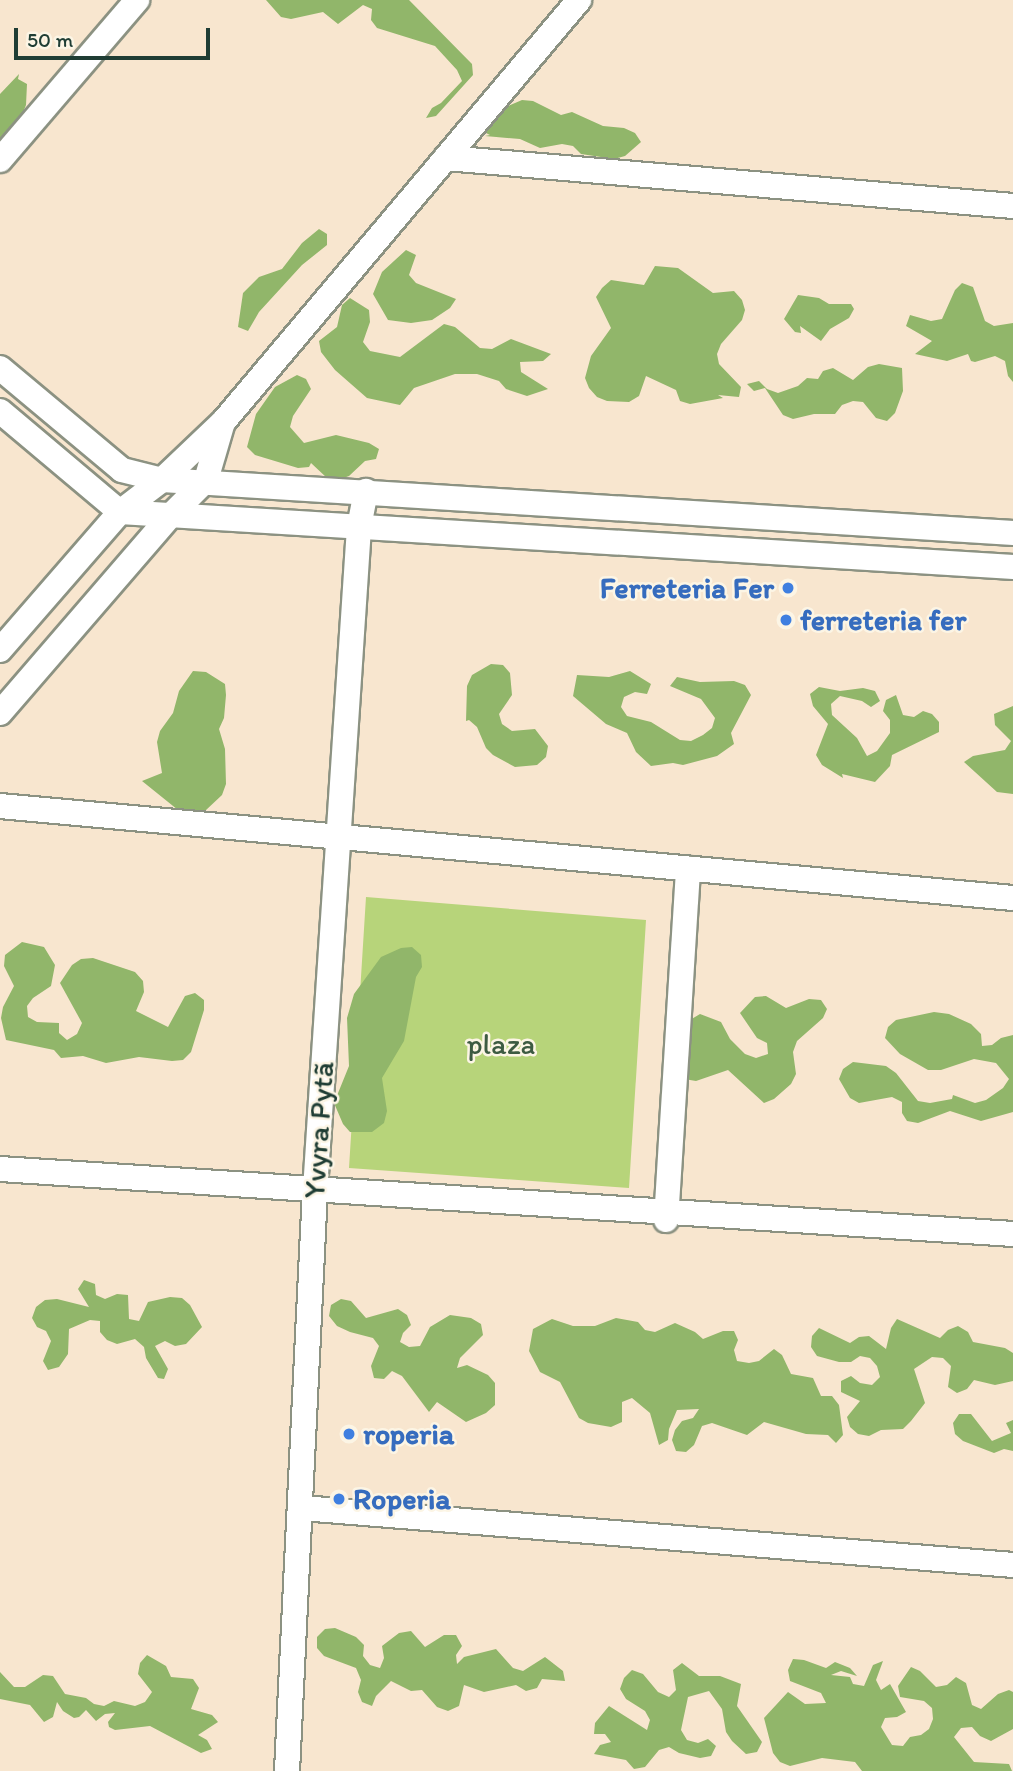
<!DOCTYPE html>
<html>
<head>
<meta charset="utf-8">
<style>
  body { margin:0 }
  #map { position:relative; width:1013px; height:1771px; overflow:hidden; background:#f8e6cf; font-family:Itim,sans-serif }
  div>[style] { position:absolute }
  .green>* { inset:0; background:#b7d47a }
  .forest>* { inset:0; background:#91b66a }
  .roads { filter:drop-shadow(2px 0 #8c9282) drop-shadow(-2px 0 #8c9282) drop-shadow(0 2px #8c9282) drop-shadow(0 -2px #8c9282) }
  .minor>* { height:24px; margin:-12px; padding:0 12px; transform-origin:12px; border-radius:12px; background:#fff }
  .dots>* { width:19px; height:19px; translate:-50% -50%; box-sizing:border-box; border:4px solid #fcf5e5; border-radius:50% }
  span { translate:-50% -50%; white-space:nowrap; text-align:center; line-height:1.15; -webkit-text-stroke:5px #fcf5e5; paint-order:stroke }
  .shop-label { font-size:30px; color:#366cbe; font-weight:700 }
  .right { translate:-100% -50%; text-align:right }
  .left { translate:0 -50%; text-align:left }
  .park-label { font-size:30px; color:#3d5b42 }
  .street-label { font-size:30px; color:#1f3d34 }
  .scale { position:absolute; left:14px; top:28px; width:196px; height:32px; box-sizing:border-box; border:4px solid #1f3d34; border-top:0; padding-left:9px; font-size:21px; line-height:24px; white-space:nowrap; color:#1f3d34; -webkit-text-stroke:5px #fcf5e5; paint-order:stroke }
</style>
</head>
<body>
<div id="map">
  <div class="green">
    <div style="clip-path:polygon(366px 897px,646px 920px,629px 1188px,349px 1168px)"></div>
  </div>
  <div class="forest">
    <div style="clip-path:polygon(266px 0,409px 0,472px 64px,473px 75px,436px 116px,426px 118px,432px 108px,441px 103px,462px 81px,457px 70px,435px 46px,377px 28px,371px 20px,372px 9px,363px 5px,338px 24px,323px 12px,291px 19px,281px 17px)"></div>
    <div style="clip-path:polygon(19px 74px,18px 79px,27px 84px,26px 105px,22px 115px,0 139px,0 94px)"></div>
    <div style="clip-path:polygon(522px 100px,533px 101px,561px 115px,572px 112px,603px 126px,624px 128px,635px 133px,641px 142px,625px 156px,614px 159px,581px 154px,573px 146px,562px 144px,540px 148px,520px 139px,485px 136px,490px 135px,482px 131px,501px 109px)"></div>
    <div style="clip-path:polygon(319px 229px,327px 234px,327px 245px,302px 265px,259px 312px,248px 331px,238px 327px,243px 293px,259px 277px,282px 269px,302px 243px)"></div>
    <div style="clip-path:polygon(406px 250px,416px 255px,409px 275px,416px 283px,456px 299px,450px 308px,432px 320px,411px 323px,388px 320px,373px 294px,382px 272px)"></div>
    <div style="clip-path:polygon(655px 266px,678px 268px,713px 293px,734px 291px,742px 300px,745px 310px,742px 320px,721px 344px,717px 354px,719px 364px,741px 387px,739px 397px,718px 395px,723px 398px,690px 404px,680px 401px,676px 390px,646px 376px,639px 396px,629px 402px,607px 401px,597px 397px,589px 388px,585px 378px,591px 356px,611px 328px,596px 297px,602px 288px,611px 280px,644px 285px)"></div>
    <div style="clip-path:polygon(962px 283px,973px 287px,985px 321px,994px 326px,1013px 323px,1013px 382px,1008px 376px,1005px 361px,995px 356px,975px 362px,971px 361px,968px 354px,947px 361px,915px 354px,932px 341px,906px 326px,910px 315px,931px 321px,942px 319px,955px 290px)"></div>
    <div style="clip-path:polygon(798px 295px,819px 298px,829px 304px,851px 304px,854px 309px,849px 318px,830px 329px,821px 341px,800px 326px,801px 333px,795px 332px,784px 319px)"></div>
    <div style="clip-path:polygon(350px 298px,369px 310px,370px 322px,363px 342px,370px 351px,400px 357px,444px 324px,455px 327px,480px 348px,492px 349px,511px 339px,551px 354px,543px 361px,520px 362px,521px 372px,548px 389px,527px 396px,506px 389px,499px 381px,477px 374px,455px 374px,414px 388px,400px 405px,367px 398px,335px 370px,321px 352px,319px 341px,337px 327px,342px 305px)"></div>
    <div style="clip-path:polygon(879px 364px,902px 368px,903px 391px,895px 413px,887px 421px,876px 418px,863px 402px,853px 401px,842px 405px,835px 414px,814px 414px,793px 419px,783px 415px,765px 388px,754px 391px,747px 384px,759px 381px,767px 389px,778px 393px,798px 386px,807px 378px,818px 379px,823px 371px,833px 368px,853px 380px,868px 367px)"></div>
    <div style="clip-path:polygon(297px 375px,306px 379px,311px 389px,293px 416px,290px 427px,304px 443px,336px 435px,369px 443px,379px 449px,376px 459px,365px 461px,349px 476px,338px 480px,327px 478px,311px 463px,309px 467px,298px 468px,255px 455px,247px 447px,256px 414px,275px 387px)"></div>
    <div style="clip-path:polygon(491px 664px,503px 665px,510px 673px,512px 695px,499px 714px,502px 724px,512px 731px,535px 729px,548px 746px,546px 757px,537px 765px,515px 767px,493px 755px,486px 748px,477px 727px,469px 720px,466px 721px,467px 686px,472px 675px)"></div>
    <div style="clip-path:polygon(193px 671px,206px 672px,225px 684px,226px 695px,224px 718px,219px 729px,225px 749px,226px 784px,222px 795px,205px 811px,195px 816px,183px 814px,142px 781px,162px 773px,157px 742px,160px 731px,173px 713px,179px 691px)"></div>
    <div style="clip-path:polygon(630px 671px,651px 684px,647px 694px,635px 692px,624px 697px,621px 707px,627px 716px,651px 722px,680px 740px,691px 741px,703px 735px,712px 728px,715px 718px,701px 699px,670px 686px,677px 677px,700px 682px,734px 681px,745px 685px,751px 695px,731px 733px,734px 744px,717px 756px,683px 765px,673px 763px,651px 766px,636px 752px,627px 733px,606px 724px,573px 696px,577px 675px,609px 677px)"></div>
    <div style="clip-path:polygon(819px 687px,840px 691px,863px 688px,875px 691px,880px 701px,871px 707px,862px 701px,840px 696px,831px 704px,832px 715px,857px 738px,867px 756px,877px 751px,890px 733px,890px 720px,883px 711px,886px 700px,896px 695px,903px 715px,914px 717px,923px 711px,932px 714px,939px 722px,939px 732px,892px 755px,890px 766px,875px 782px,842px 774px,843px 778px,822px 765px,816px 755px,828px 724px,813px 706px,810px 694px)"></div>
    <div style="clip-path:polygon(1013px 706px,1013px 794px,997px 792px,964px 762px,973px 756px,1005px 750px,1011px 741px,995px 725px,994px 714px)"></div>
    <div style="clip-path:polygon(22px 942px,44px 947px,55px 965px,51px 986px,33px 998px,27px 1006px,28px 1017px,37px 1022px,59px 1023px,59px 1033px,67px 1040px,77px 1034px,82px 1023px,60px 983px,72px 965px,81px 959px,93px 958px,135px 972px,143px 981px,144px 992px,136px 1011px,168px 1027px,185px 996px,195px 993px,204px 1000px,204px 1010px,191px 1052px,183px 1060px,172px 1061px,139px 1057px,106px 1063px,83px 1056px,61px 1058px,54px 1050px,6px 1040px,1px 1018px,3px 1007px,14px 986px,4px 966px,5px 955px)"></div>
    <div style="clip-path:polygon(412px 947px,421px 955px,422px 967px,416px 977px,404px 1041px,382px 1078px,387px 1111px,384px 1123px,372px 1132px,350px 1132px,343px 1124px,334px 1103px,349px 1066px,347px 1018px,354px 994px,381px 957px,401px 948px)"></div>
    <div style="clip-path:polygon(766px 996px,786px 1008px,809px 999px,821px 1000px,827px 1009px,823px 1018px,797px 1041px,793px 1052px,796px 1074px,791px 1084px,774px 1099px,764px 1103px,728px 1070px,696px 1081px,684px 1079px,668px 1069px,662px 1057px,667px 1047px,690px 1020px,700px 1014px,721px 1022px,730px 1039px,745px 1054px,756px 1058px,768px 1054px,767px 1043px,757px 1038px,740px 1013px,755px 997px)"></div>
    <div style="clip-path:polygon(934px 1012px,949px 1014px,971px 1024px,981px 1034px,982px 1046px,992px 1045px,1001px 1038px,1013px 1035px,1013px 1112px,981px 1121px,950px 1111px,918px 1123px,907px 1121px,902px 1113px,902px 1102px,892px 1097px,859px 1103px,850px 1098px,839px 1079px,843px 1069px,853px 1062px,886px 1066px,896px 1073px,918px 1101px,930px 1103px,952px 1099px,953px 1095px,975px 1103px,986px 1100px,1003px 1088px,1009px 1079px,996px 1063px,974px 1059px,941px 1070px,928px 1070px,900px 1054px,885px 1038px,888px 1027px,896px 1020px)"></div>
    <div style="clip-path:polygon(84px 1280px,95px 1284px,96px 1295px,105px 1299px,117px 1294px,128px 1295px,129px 1319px,139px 1321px,148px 1302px,170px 1297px,182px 1298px,190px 1305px,202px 1327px,186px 1344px,175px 1346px,165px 1341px,155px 1346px,168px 1369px,164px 1379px,158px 1378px,146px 1358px,144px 1347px,135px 1339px,117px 1344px,107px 1340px,100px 1332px,100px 1321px,90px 1320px,69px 1329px,68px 1354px,59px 1367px,48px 1370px,43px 1361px,51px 1341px,46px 1331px,37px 1327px,32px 1318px,36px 1307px,45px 1300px,57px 1299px,89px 1307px,78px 1289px)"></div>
    <div style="clip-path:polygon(341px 1299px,351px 1301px,366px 1318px,398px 1309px,407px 1315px,411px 1325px,403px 1333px,400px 1342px,409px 1347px,420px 1346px,430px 1327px,450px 1315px,471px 1318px,481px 1324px,483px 1335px,460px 1358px,457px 1368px,467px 1365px,488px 1375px,495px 1383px,495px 1405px,486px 1413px,466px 1422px,437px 1402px,429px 1412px,402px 1376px,392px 1371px,384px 1379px,374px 1378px,371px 1366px,379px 1346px,373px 1338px,350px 1332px,337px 1326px,329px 1316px,331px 1305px)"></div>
    <div style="clip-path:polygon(616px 1318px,638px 1322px,645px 1330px,655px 1332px,675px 1323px,695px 1332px,703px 1339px,723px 1331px,734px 1331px,738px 1340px,734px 1350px,737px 1361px,749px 1363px,759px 1361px,774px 1349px,782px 1355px,791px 1374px,813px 1378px,821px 1396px,832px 1396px,839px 1405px,843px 1435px,836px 1443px,828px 1435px,806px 1434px,764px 1422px,747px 1435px,712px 1423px,702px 1426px,694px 1445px,686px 1452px,676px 1451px,672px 1440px,675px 1430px,682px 1421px,693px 1418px,699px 1409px,677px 1410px,669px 1429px,668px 1440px,659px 1445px,650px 1413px,632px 1398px,622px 1402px,622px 1422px,611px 1427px,588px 1423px,579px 1418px,560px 1382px,540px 1372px,529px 1351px,533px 1329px,552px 1319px,573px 1326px,595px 1326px)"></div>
    <div style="clip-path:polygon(897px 1319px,940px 1338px,948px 1330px,958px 1326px,968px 1332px,973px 1342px,1005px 1348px,1013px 1353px,1013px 1381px,995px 1385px,974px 1380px,967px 1389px,957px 1393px,948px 1387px,951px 1366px,943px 1358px,932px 1357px,914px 1369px,925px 1403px,911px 1421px,903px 1429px,881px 1430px,869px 1436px,858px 1434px,850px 1427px,847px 1417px,860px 1401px,841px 1392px,841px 1381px,851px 1376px,860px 1383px,872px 1385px,880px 1377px,877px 1366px,870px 1358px,860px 1356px,851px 1362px,839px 1362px,817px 1356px,811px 1347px,812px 1336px,819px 1328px,850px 1343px,859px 1337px,869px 1336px,886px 1349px,891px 1328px)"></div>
    <div style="clip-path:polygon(959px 1414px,971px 1414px,992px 1441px,1011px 1433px,1006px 1423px,1013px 1420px,1013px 1451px,1004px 1449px,994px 1453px,963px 1441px,955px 1434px,953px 1423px)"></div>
    <div style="clip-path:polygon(335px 1628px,356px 1637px,364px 1645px,363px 1656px,370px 1665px,380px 1668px,384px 1658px,382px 1646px,399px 1633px,411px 1631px,425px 1647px,444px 1635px,456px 1635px,462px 1646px,456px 1655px,457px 1664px,464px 1657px,496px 1649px,513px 1668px,523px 1671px,545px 1657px,563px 1671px,565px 1681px,542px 1679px,537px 1688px,526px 1691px,516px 1685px,484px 1692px,464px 1685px,459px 1706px,448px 1711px,437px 1707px,422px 1690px,411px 1691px,391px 1681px,376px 1696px,372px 1706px,362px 1702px,358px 1692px,361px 1680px,356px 1668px,324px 1656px,317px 1648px,317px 1637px,325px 1629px)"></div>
    <div style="clip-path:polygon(147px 1655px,166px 1666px,171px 1677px,193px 1679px,199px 1688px,191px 1709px,212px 1715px,218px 1722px,198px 1735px,207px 1740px,212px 1749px,201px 1753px,150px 1726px,115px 1730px,109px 1727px,108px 1722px,115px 1713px,105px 1714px,96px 1721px,86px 1710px,79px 1717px,74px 1718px,63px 1711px,57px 1702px,53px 1717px,44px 1722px,30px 1705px,0 1699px,0 1672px,14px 1687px,25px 1687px,43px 1675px,53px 1676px,65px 1694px,86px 1698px,94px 1704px,104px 1706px,114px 1701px,135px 1706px,145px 1702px,152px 1692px,138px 1674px,140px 1663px)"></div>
    <div style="clip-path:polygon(793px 1659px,804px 1660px,826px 1668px,835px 1662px,850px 1668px,857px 1676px,841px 1671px,831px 1675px,850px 1677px,853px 1684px,864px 1686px,873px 1665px,883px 1661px,876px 1680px,881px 1690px,890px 1684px,906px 1712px,897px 1717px,885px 1718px,881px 1727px,892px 1745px,903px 1746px,910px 1737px,921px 1735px,929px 1729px,933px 1719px,932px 1708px,924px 1701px,900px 1697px,898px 1686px,911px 1667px,920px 1671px,936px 1687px,947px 1685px,956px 1677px,966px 1683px,972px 1705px,981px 1709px,998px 1694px,1009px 1690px,1013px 1692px,1013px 1729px,991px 1741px,980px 1736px,972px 1727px,961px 1728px,954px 1737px,974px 1762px,1009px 1764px,1012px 1771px,862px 1771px,855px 1762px,822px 1758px,790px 1766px,780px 1762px,773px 1753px,764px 1718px,788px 1692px,805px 1704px,826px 1703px,821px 1693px,790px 1681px,788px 1670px)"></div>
    <div style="clip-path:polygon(682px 1663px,699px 1676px,720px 1676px,741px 1684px,737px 1706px,762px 1742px,757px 1752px,746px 1754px,732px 1741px,726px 1732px,722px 1709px,709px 1691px,688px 1697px,681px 1730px,687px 1740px,698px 1743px,708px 1739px,716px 1746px,711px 1756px,700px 1758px,679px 1753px,669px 1747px,659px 1750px,645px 1767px,634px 1769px,626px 1760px,594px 1754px,600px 1745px,611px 1742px,605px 1734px,594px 1734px,595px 1723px,609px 1706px,647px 1730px,650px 1720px,645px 1711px,626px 1699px,620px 1689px,624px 1678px,632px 1670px,643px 1674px,658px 1692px,669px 1697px,676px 1690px,673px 1670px)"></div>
  </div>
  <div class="roads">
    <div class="minor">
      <div style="left:446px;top:158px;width:569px;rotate:4.84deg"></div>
      <div style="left:0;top:160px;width:211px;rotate:-49.4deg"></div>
      <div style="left:0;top:368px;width:159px;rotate:39.9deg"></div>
      <div style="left:122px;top:470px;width:41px;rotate:14deg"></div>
      <div style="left:162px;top:480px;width:853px;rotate:3.56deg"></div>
      <div style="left:0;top:411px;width:157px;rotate:40.1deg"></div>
      <div style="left:120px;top:512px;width:895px;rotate:3.52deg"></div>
      <div style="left:0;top:650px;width:183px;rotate:-49deg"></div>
      <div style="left:120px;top:512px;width:53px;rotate:-37.3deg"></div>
      <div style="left:162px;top:480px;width:86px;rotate:-43.6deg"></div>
      <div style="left:224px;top:421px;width:551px;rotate:-49.86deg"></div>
      <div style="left:0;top:713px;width:260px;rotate:-49.2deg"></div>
      <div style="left:170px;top:516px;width:51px;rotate:-45deg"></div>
      <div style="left:206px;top:480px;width:60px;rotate:-73.7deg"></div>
      <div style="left:0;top:806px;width:1017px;rotate:5.19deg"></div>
      <div style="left:0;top:1169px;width:1015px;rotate:3.67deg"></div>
      <div style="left:666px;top:1220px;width:352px;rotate:-86.4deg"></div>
      <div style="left:302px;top:1508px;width:713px;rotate:4.58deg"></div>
      <div style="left:287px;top:1771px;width:582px;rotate:-87.24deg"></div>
      <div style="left:315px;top:1190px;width:664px;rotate:-86.2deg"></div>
      <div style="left:359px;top:527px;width:37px;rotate:-79deg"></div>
    </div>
  </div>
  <div class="dots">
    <div style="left:788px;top:588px;background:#3f7fe0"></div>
    <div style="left:786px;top:620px;background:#3f7fe0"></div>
    <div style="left:349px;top:1434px;background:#3f7fe0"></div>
    <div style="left:339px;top:1499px;background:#3f7fe0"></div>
  </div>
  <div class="shop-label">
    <span class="right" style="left:774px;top:588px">Ferreteria Fer</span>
    <span class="left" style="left:800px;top:620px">ferreteria fer</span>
    <span class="left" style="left:363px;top:1434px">roperia</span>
    <span class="left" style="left:353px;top:1499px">Roperia</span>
  </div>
  <div class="park-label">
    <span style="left:501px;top:1044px">plaza</span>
  </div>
  <div class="street-label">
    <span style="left:319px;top:1130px;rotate:-86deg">Yvyra Pytã</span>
  </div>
  <div class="scale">50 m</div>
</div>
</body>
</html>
